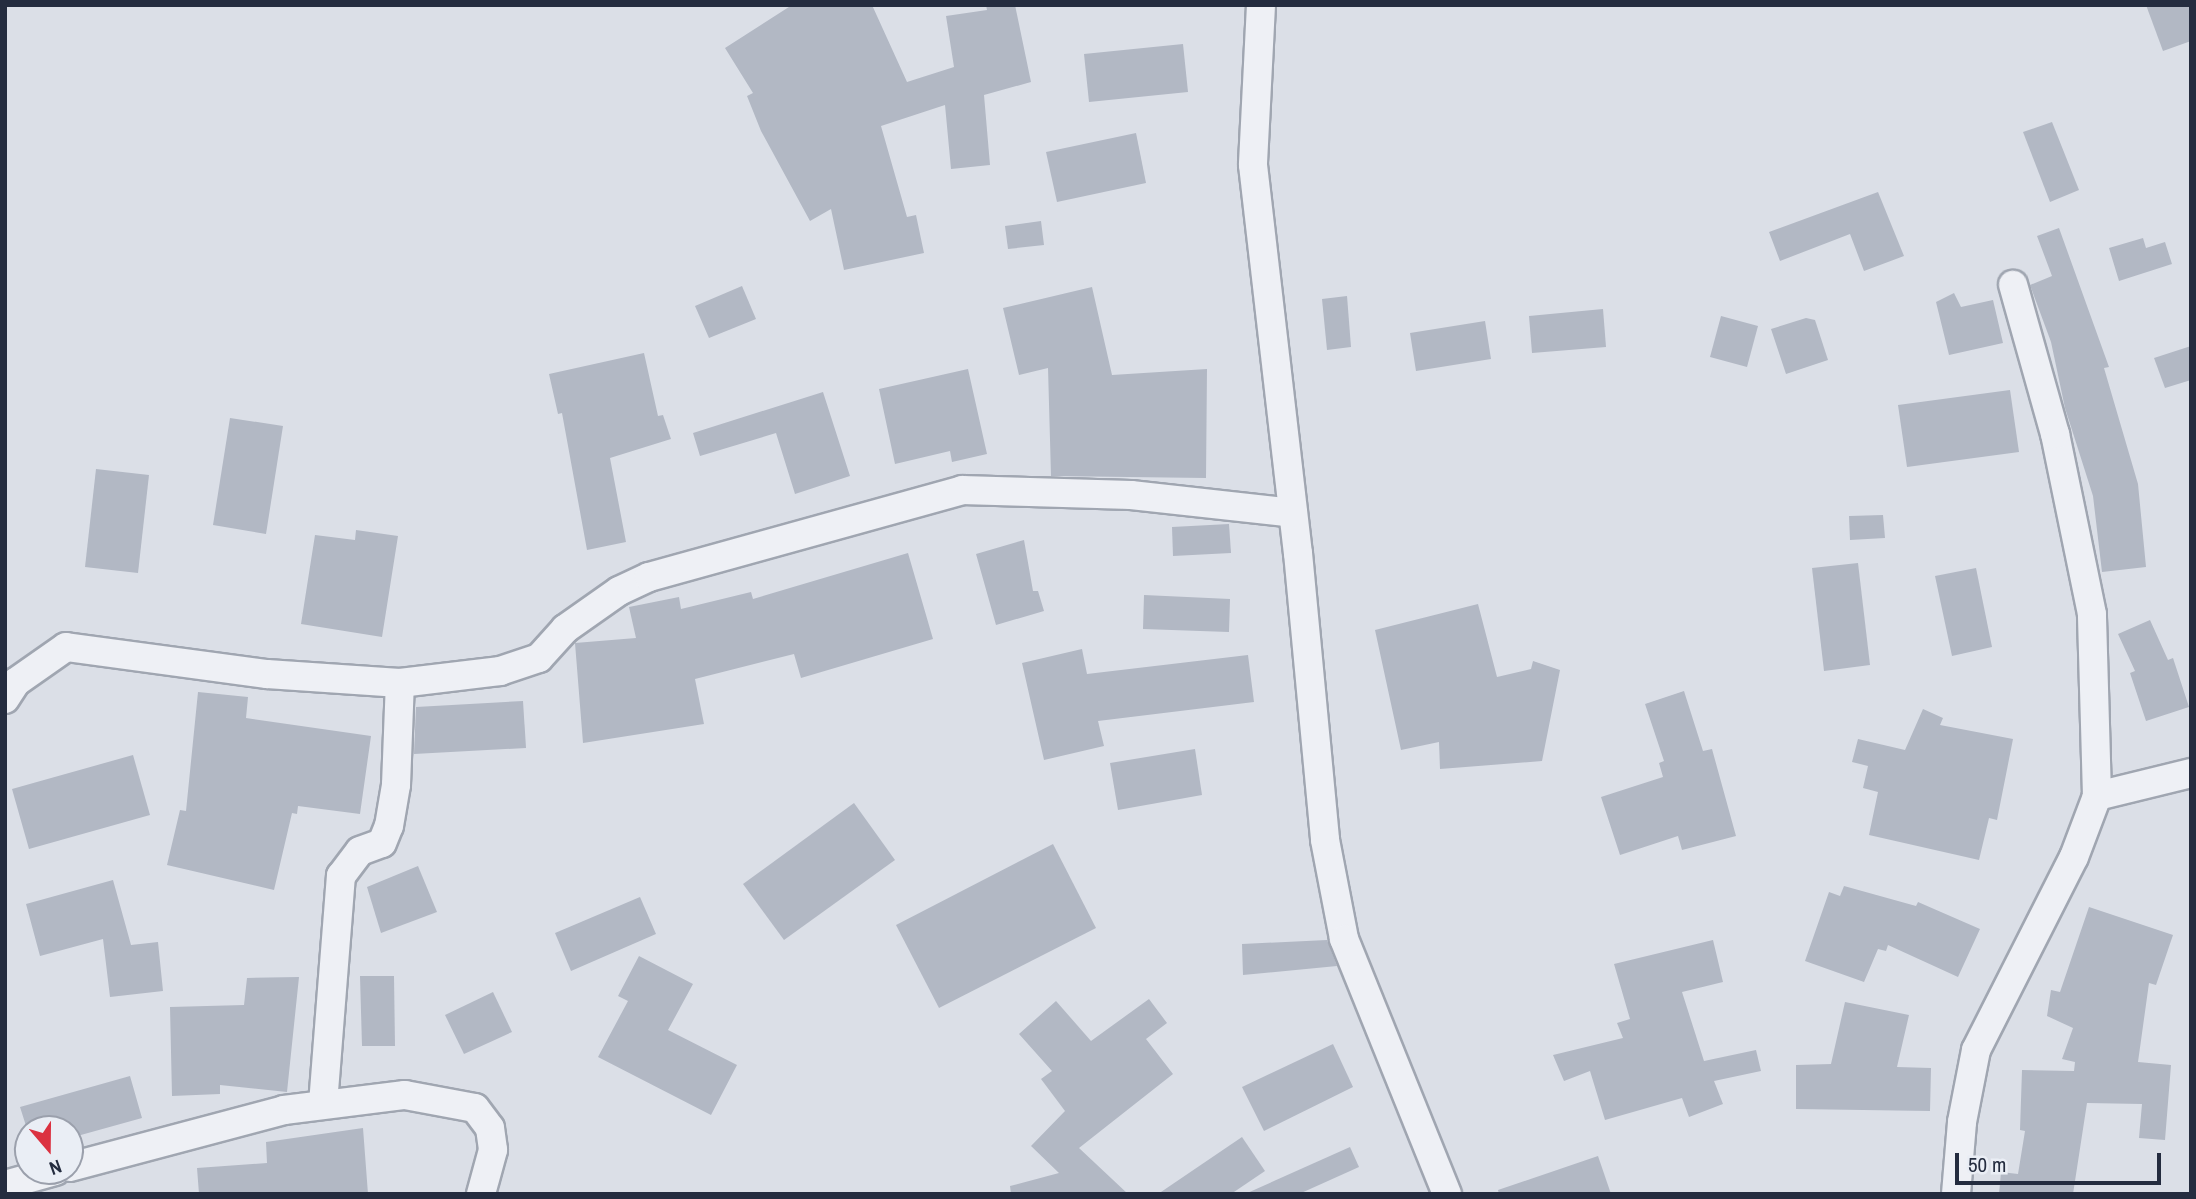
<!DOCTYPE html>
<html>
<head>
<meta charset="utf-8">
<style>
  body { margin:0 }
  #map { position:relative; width:2196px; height:1199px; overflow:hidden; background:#dbdfe7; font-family:"Archivo Narrow",sans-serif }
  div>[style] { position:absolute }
  .building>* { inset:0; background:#b2b8c4 }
  .roads { filter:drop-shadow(2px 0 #a0a6b1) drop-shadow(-2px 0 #a0a6b1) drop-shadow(0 2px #a0a6b1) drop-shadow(0 -2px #a0a6b1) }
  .street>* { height:28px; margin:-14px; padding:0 14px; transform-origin:14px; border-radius:14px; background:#eef0f5 }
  span { translate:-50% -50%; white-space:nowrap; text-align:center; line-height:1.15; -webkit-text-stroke:5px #eaeef5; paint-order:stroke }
  .frame { position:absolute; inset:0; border:7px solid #242c3f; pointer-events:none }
  .north { position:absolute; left:14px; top:1115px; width:70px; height:70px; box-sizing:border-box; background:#eaeef5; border:2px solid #9ba0ac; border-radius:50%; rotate:160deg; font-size:19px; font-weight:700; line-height:28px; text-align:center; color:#242c3f }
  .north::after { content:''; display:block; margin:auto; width:24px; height:32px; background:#db3140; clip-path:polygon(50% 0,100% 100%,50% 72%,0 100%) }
  .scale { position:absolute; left:1955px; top:1153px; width:206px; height:32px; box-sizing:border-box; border:4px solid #242c3f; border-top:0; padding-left:9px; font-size:21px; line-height:24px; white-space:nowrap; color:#242c3f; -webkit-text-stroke:5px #eaeef5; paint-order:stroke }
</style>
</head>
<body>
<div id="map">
  <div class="building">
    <div style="clip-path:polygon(792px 5px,872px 5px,907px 82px,954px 67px,946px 16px,987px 10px,986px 5px,1015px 5px,1031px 82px,984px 95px,990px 165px,951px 169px,945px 105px,881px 126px,907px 217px,916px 215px,924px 253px,844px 270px,831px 209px,810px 221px,761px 131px,747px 96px,753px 93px,725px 48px)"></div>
    <div style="clip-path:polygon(2146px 5px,2191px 5px,2191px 41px,2163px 51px)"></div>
    <div style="clip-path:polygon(1183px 44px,1188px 92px,1089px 102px,1084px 54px)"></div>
    <div style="clip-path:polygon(2052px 122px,2079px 190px,2050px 202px,2023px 132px)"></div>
    <div style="clip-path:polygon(1136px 133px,1146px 183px,1057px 202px,1046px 152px)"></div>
    <div style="clip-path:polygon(1878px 192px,1904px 256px,1864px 271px,1850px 234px,1780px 261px,1769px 232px)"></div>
    <div style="clip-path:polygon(1041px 221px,1044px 245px,1008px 249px,1005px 226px)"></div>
    <div style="clip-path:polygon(2059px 228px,2109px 367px,2104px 368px,2138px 484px,2146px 567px,2102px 572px,2093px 496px,2065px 408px,2051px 342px,2030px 285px,2052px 276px,2037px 236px)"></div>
    <div style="clip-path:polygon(2143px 238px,2146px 248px,2165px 242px,2172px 264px,2119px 281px,2109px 248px)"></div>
    <div style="clip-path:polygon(742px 286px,756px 319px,709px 338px,695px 306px)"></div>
    <div style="clip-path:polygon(1092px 287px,1112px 375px,1207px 369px,1206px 478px,1051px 476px,1048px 368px,1019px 375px,1003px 308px)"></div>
    <div style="clip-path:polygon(1954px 293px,1961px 307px,1993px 300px,2003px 343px,1949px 355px,1936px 302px)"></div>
    <div style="clip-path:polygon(1347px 296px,1351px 347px,1327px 350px,1322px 299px)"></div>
    <div style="clip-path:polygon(1603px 309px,1606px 347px,1532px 353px,1529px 316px)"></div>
    <div style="clip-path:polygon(1721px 316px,1758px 326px,1747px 367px,1710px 357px)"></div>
    <div style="clip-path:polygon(1806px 318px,1815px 320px,1828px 360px,1786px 374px,1771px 329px)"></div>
    <div style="clip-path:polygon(1485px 321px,1491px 359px,1416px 371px,1410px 333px)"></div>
    <div style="clip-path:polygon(2191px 346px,2191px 380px,2165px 388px,2154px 358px)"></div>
    <div style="clip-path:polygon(644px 353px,658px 416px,663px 415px,671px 439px,610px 458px,626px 542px,587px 550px,562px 413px,558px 414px,549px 374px)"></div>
    <div style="clip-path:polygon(968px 369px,987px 454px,952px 462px,950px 451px,895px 464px,879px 389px)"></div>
    <div style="clip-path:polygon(2010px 390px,2019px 452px,1907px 467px,1898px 405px)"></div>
    <div style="clip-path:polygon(823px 392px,850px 476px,795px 494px,776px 433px,700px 456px,693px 433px)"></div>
    <div style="clip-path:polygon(230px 418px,283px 426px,266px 534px,213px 525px)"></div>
    <div style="clip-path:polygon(96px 469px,149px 475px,138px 573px,85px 567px)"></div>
    <div style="clip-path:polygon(1883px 515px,1885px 538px,1850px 540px,1849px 516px)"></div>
    <div style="clip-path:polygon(1229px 524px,1231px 553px,1173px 556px,1172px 527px)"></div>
    <div style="clip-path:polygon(356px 530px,398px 536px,382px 637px,301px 624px,315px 535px,355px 540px)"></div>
    <div style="clip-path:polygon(1024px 540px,1033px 591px,1038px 591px,1044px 611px,996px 625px,976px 554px)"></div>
    <div style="clip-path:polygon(908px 553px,933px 639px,801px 678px,794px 654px,695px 679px,704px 724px,583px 743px,575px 643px,636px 638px,629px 607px,679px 597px,681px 609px,751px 592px,753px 599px)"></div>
    <div style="clip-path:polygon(1858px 563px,1870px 665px,1824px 671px,1812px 568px)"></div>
    <div style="clip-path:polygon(1976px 568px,1992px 647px,1952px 656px,1935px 576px)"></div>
    <div style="clip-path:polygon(1144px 595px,1230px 599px,1229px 632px,1143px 629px)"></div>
    <div style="clip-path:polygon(1478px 604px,1497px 677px,1531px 669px,1533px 661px,1560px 670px,1542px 761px,1440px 769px,1439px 742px,1401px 750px,1375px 630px)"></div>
    <div style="clip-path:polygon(2150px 620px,2168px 660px,2173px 658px,2189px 707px,2146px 721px,2130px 673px,2135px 671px,2118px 634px)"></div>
    <div style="clip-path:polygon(1082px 649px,1087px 674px,1248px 655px,1254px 702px,1098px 721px,1104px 746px,1044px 760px,1022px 663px)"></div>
    <div style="clip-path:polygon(1684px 691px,1703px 751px,1712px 749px,1736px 836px,1682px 850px,1678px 836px,1620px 855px,1601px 797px,1663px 777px,1659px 763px,1664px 761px,1645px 704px)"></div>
    <div style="clip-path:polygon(198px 692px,248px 697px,246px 718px,371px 736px,360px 814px,298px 806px,297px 814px,292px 813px,274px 890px,167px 865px,180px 810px,186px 811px)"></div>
    <div style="clip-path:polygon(523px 701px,526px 748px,414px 754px,416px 707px)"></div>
    <div style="clip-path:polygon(1923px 709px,1943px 718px,1940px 725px,2013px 739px,1997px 820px,1989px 818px,1979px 860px,1869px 835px,1878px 792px,1863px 788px,1868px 766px,1852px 762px,1858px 739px,1905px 750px)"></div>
    <div style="clip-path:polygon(1195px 749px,1202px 795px,1118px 810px,1110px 763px)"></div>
    <div style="clip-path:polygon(133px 755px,150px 815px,29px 849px,12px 789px)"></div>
    <div style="clip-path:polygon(854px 803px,895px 860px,784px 940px,743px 884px)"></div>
    <div style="clip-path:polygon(1053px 844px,1096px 928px,939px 1008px,896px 925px)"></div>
    <div style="clip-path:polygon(418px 866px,437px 912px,381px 933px,367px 887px)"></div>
    <div style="clip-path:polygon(113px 880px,131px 945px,158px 942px,163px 991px,110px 997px,103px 939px,40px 956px,26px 904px)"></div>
    <div style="clip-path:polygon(1844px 886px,1916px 906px,1918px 902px,1980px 929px,1958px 977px,1888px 945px,1886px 951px,1878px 949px,1864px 982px,1805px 961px,1829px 892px,1840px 896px)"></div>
    <div style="clip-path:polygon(640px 897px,656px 934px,571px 971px,555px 933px)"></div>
    <div style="clip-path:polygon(2089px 907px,2173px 935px,2156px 985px,2149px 983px,2138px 1062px,2171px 1065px,2165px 1140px,2139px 1138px,2142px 1104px,2087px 1103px,2073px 1194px,1999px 1194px,2001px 1172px,2018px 1174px,2025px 1131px,2020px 1130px,2022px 1070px,2074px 1071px,2075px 1062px,2062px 1059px,2073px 1028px,2047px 1016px,2051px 990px,2060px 992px)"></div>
    <div style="clip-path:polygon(1327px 940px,1337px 966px,1243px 975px,1242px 944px)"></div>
    <div style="clip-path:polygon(1713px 940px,1723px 982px,1682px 992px,1704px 1061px,1756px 1050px,1761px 1071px,1714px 1081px,1723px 1104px,1689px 1117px,1682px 1098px,1605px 1120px,1590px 1071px,1564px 1081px,1553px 1055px,1623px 1038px,1617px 1023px,1630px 1019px,1614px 964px)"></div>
    <div style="clip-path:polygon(639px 956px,693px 984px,668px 1030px,737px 1065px,711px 1115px,598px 1057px,628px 1001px,618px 996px)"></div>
    <div style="clip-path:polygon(360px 976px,394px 976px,395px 1046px,362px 1046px)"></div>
    <div style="clip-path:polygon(299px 977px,287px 1092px,220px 1085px,220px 1094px,172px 1096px,170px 1007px,244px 1005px,247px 978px)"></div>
    <div style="clip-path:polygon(493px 992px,512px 1032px,464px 1054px,445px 1015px)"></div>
    <div style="clip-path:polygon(1149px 999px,1167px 1023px,1146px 1039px,1173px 1074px,1079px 1148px,1128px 1194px,1011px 1194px,1010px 1186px,1059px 1173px,1031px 1146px,1065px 1111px,1041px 1079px,1052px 1071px,1019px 1034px,1056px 1001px,1091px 1041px)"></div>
    <div style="clip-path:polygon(1845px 1002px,1909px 1015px,1897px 1067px,1931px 1068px,1930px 1111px,1796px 1109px,1796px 1065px,1831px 1064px)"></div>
    <div style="clip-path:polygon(1333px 1044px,1353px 1087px,1264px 1131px,1242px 1087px)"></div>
    <div style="clip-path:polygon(130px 1076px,142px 1118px,70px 1138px,70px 1129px,27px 1129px,20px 1107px)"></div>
    <div style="clip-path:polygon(363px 1128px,368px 1194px,199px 1194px,197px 1168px,267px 1163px,266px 1142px)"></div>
    <div style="clip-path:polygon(1242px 1137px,1265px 1171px,1231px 1194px,1158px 1194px)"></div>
    <div style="clip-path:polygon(1350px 1147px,1359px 1167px,1299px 1194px,1245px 1194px)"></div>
    <div style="clip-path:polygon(1598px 1156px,1611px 1194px,1499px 1194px,1498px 1190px)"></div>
  </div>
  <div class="roads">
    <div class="street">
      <div style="left:1261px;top:5px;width:160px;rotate:92.9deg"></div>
      <div style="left:1253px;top:165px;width:391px;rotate:83.4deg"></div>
      <div style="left:1298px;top:553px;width:288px;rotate:84.6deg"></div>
      <div style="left:1325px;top:840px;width:101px;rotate:79.1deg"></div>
      <div style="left:1344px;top:939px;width:275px;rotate:68deg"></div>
      <div style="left:5px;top:699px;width:20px;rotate:-57deg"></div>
      <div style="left:16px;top:682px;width:61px;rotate:-35deg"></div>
      <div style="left:66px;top:647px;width:203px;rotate:7.7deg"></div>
      <div style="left:267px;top:674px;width:133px;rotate:3.9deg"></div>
      <div style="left:400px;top:683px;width:101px;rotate:-6.8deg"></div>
      <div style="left:500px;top:671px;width:41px;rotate:-18.4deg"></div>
      <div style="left:539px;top:658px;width:39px;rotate:-48deg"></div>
      <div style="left:565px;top:629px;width:66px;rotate:-35.1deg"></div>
      <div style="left:619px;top:591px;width:33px;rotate:-25deg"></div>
      <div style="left:649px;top:577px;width:325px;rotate:-15.5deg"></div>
      <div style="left:962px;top:490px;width:169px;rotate:1.7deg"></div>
      <div style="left:1131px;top:495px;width:163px;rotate:6.3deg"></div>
      <div style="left:2097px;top:796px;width:97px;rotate:-13.7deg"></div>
      <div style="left:323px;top:1104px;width:229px;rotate:-85.5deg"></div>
      <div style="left:341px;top:876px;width:31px;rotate:-53deg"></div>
      <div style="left:360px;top:851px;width:23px;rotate:-20deg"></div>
      <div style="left:382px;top:843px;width:18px;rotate:-68deg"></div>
      <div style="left:389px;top:826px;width:42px;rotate:-80.3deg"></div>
      <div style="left:396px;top:785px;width:102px;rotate:-87.8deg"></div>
      <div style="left:70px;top:1167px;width:221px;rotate:-14.9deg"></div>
      <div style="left:284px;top:1110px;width:122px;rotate:-7.1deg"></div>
      <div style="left:405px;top:1095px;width:71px;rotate:10.5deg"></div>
      <div style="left:475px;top:1108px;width:25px;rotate:53deg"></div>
      <div style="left:490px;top:1128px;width:22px;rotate:82deg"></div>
      <div style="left:493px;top:1150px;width:46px;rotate:105.3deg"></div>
      <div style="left:5px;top:1185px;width:52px;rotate:-15.6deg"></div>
      <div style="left:1956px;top:1194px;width:72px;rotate:-85.2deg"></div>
      <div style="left:1962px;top:1122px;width:73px;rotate:-79deg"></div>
      <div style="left:1976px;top:1050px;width:216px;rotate:-63.1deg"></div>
      <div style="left:2074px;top:857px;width:65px;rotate:-69.3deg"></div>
      <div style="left:2097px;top:796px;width:182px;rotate:-91.6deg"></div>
      <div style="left:2092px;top:614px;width:184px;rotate:-101.6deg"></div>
      <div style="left:2055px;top:434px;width:155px;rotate:-105.7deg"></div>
    </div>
  </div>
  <div class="frame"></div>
  <div class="north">N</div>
  <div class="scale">50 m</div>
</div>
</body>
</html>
